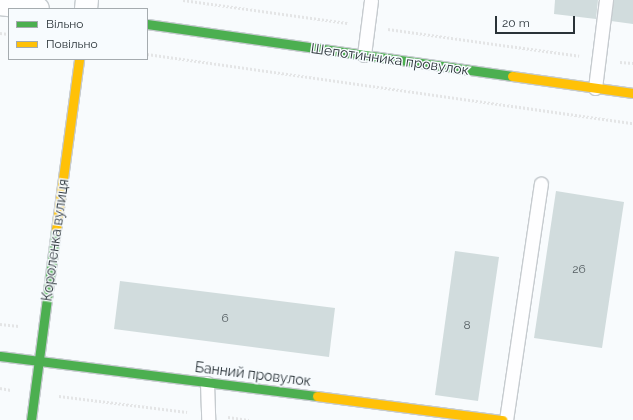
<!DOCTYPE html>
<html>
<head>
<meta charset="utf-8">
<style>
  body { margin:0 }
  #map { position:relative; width:633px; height:420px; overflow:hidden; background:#f8fbfd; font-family:Raleway,sans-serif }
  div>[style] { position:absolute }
  .building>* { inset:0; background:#d1dcdd }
  .path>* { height:2.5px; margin-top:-1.25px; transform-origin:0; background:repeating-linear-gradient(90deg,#e4e5e6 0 2px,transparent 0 4px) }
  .roads { filter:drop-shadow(1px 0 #c6cbcf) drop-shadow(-1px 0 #c6cbcf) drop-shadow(0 1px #c6cbcf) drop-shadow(0 -1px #c6cbcf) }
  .lane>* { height:13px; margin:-6.5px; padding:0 6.5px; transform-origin:6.5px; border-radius:6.5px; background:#fefeff }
  .street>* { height:22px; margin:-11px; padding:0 11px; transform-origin:11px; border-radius:11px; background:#fefeff }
  .fast>* { height:9px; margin:-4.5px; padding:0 4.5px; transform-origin:4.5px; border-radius:4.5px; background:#4caf50 }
  .slow>* { height:9px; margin:-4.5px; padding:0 4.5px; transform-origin:4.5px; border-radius:4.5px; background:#ffc107 }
  span { translate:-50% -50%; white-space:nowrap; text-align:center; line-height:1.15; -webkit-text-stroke:3px #f7fbfe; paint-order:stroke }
  .number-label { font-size:12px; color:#545d61 }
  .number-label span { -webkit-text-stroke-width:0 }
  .street-label { font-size:14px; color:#2a3338 }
  .legend { position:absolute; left:8px; top:8px; width:140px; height:52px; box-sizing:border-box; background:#f7fbfe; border:1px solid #a5abaf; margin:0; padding:5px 7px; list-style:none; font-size:12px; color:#2a3338 }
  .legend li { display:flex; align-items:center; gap:8px; height:20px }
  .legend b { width:20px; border:1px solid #a5abaf }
  .scale { position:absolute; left:495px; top:16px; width:80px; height:18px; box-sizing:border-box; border:2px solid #2a3338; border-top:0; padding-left:5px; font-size:12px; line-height:14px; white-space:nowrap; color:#2a3338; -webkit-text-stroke:3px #f7fbfe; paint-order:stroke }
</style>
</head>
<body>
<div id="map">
  <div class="building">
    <div style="clip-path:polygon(555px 0,598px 0,596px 19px,554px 14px)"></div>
    <div style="clip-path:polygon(614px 0,633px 0,633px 24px,611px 21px)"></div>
    <div style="clip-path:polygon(556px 191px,624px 202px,602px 348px,534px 338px)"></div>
    <div style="clip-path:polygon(455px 251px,499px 257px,478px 401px,435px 395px)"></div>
    <div style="clip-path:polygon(120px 281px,335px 308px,329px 357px,114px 329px)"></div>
  </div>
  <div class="path">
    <div style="left:183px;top:0;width:166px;rotate:8deg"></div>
    <div style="left:388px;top:29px;width:193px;rotate:8deg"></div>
    <div style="left:0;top:33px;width:9px;rotate:6deg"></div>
    <div style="left:147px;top:54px;width:491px;rotate:8.1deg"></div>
    <div style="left:620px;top:62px;width:13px;rotate:4deg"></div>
    <div style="left:0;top:324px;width:19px;rotate:6deg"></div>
    <div style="left:0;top:388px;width:11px;rotate:10deg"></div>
    <div style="left:59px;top:396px;width:129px;rotate:7.1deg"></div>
    <div style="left:228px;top:417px;width:21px;rotate:8deg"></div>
  </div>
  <div class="roads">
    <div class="lane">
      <div style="left:364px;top:55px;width:55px;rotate:-82.7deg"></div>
      <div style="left:595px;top:88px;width:89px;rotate:-82.9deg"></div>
      <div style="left:207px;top:383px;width:37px;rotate:88deg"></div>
      <div style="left:506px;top:420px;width:239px;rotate:-81.6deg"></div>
    </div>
    <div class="street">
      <div style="left:0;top:4px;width:38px;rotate:7deg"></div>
      <div style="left:86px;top:9px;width:9px;rotate:-84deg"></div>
    </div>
    <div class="fast">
      <div style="left:147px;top:24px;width:369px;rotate:8.1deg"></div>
      <div style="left:0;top:356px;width:320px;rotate:7.2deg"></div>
      <div style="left:31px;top:420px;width:192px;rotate:-82.5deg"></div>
    </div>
    <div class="slow">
      <div style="left:512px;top:76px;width:122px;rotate:8deg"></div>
      <div style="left:56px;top:230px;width:173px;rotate:-82.3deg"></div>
      <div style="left:317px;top:396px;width:187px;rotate:7.4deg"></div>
    </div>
  </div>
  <div class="number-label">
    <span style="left:579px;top:270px">26</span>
    <span style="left:225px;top:319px">6</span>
    <span style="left:467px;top:326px">8</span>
  </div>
  <div class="street-label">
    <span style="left:390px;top:59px;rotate:8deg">Шепотинника провулок</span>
    <span style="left:55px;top:240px;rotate:-82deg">Короленка вулиця</span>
    <span style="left:253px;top:374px;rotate:7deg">Банний провулок</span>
  </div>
  <ul class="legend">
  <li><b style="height:5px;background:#4caf50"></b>Вільно</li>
  <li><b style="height:5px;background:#ffc107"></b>Повільно</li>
  </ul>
  <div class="scale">20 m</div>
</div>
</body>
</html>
